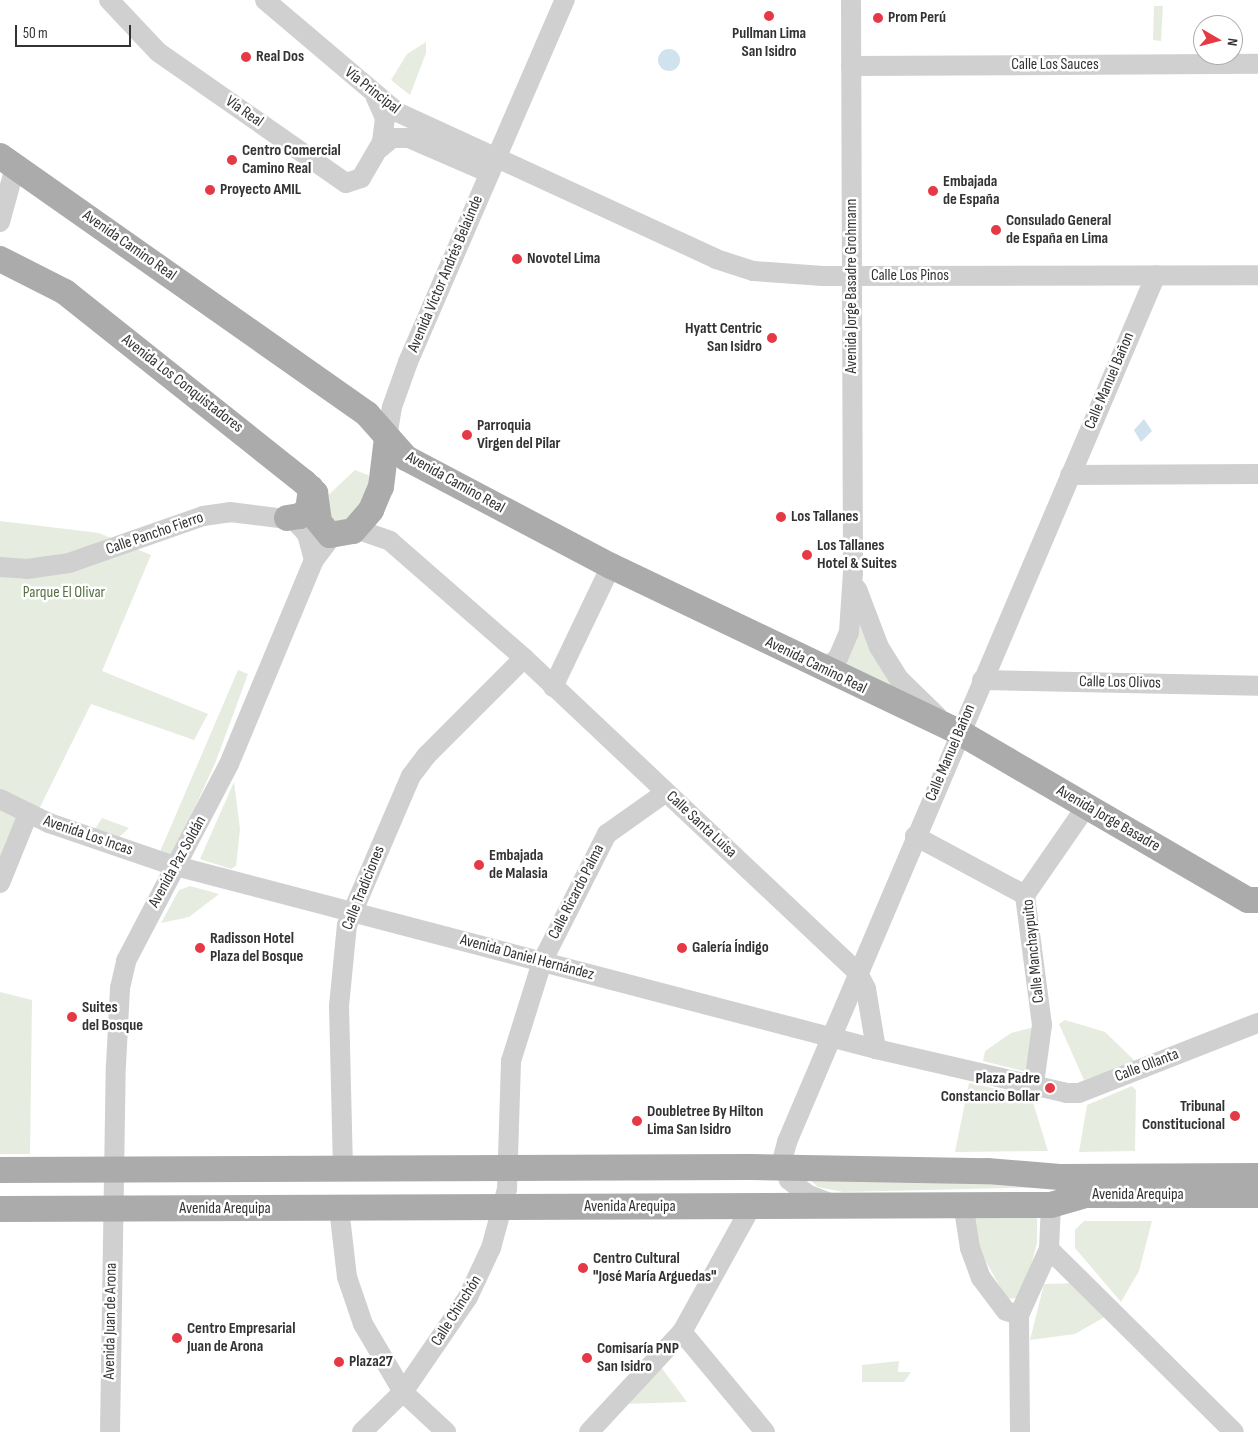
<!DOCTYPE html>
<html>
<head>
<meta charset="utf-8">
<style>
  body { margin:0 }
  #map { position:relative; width:1258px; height:1432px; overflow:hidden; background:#fff; font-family:"Sofia Sans Condensed",sans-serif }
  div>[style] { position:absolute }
  .green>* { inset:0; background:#e6ecdf }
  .water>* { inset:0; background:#cfe2ee }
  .round { border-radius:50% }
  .minor>* { height:20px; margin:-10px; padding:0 10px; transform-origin:10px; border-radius:10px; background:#d0d0d0 }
  .major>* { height:26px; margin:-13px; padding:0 13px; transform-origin:13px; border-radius:13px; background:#ababab }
  .dots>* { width:14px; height:14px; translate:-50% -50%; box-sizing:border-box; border:2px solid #fff; border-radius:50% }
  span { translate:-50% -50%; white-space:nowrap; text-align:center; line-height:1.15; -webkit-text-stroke:5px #fff; paint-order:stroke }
  .poi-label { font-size:16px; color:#333; font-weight:700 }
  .left { translate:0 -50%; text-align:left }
  .right { translate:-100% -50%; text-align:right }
  .street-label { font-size:16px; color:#333 }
  .park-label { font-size:16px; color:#56703f }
  .north { position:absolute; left:1193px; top:15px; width:50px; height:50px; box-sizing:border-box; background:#fff; border:1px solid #adadad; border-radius:50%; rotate:98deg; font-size:14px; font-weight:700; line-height:20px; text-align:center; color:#333 }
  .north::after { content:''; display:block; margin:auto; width:18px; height:22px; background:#e63946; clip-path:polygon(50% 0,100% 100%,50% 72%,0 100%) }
  .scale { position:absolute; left:15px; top:25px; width:116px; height:22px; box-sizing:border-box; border:2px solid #333; border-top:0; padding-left:6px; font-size:15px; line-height:18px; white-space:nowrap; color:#333; -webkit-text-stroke:4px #fff; paint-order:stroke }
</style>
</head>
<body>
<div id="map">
  <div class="green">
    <div style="clip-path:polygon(1154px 6px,1163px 6px,1161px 41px,1153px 40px)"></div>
    <div style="clip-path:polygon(426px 42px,426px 53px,410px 95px,391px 80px,407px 54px)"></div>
    <div style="clip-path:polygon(355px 470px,368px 475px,372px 484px,366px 501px,338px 527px,320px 503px)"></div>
    <div style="clip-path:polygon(0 521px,99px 533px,151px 555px,102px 671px,208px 714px,194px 740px,91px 704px,0 888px)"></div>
    <div style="clip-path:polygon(855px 608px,898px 696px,842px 664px)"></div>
    <div style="clip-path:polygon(238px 670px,248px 674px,216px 761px,171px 860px,159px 854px)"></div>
    <div style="clip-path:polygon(234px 782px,240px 829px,236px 866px,231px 869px,200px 859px)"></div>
    <div style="clip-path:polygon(102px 818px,129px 828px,118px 838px,95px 829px)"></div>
    <div style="clip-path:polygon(190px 886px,219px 894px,189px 917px,161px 923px,179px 890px)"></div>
    <div style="clip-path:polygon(0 992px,32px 1000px,30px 1154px,0 1154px)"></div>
    <div style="clip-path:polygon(1065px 1020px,1105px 1032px,1136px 1062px,1084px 1080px,1059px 1024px)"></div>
    <div style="clip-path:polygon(1035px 1027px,1027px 1072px,983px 1061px,985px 1051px,1011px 1033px)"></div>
    <div style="clip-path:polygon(969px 1083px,1031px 1096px,1048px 1151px,955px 1152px)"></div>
    <div style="clip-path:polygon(1132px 1086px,1136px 1090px,1135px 1151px,1079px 1152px,1087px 1105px)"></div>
    <div style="clip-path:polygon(808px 1178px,1094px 1186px,843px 1192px,818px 1187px)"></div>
    <div style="clip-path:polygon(1037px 1216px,1037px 1243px,1029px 1273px,1017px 1298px,1007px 1299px,980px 1251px,972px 1217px)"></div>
    <div style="clip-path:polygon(1084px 1221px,1152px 1221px,1139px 1271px,1121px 1302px,1075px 1248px,1075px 1230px)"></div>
    <div style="clip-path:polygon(1078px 1283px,1108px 1315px,1075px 1334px,1030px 1340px,1044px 1284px)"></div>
    <div style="clip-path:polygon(899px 1361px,898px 1372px,911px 1372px,904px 1382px,862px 1382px,862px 1365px)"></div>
    <div style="clip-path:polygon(661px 1367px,687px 1402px,622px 1404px)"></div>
  </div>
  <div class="water">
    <div class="round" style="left:658px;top:49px;width:22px;height:22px"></div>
    <div style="clip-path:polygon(1144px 419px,1152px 431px,1141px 442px,1134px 430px)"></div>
  </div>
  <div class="minor">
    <div style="left:109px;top:0;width:71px;rotate:46.7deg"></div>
    <div style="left:158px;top:52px;width:229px;rotate:34.9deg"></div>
    <div style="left:346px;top:183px;width:16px;rotate:-18deg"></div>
    <div style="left:361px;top:178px;width:42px;rotate:-59.7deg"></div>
    <div style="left:382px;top:142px;width:24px;rotate:-83deg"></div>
    <div style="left:385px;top:118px;width:24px;rotate:-114deg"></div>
    <div style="left:265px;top:0;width:173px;rotate:40.3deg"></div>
    <div style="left:397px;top:112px;width:351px;rotate:24.7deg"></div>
    <div style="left:716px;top:259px;width:39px;rotate:18deg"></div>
    <div style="left:753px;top:271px;width:70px;rotate:4.1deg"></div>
    <div style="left:823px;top:276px;width:435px;rotate:-0.1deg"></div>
    <div style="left:851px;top:66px;width:407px;rotate:-0.3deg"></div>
    <div style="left:380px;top:148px;width:16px;rotate:-40deg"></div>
    <div style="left:392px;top:138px;width:17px"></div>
    <div style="left:409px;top:138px;width:88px;rotate:23.4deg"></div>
    <div style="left:0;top:222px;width:57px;rotate:-74.7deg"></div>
    <div style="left:387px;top:438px;width:31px;rotate:-81deg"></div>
    <div style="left:392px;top:407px;width:48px;rotate:-70.4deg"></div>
    <div style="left:408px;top:362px;width:395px;rotate:-66.6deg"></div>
    <div style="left:1070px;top:475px;width:188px;rotate:-0.3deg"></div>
    <div style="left:356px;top:529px;width:36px;rotate:19deg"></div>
    <div style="left:390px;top:541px;width:178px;rotate:41.1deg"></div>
    <div style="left:524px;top:658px;width:459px;rotate:43.3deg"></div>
    <div style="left:858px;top:973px;width:18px;rotate:63deg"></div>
    <div style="left:866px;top:989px;width:61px;rotate:80.5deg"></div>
    <div style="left:0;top:567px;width:27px;rotate:4deg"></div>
    <div style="left:27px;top:569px;width:42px;rotate:-8.1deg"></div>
    <div style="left:69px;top:563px;width:142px;rotate:-19.3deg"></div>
    <div style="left:203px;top:516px;width:27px;rotate:-8deg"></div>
    <div style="left:230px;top:512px;width:64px;rotate:7.1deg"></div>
    <div style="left:294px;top:520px;width:19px;rotate:47deg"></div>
    <div style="left:307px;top:534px;width:27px;rotate:75deg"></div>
    <div style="left:857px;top:589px;width:62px;rotate:69.2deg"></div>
    <div style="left:879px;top:647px;width:39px;rotate:58deg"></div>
    <div style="left:900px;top:680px;width:52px;rotate:44.2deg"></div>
    <div style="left:823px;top:670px;width:19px;rotate:-39deg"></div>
    <div style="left:838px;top:658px;width:28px;rotate:-67deg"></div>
    <div style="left:849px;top:632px;width:60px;rotate:-86.2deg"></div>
    <div style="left:853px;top:572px;width:572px;rotate:-90.2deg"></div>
    <div style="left:982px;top:680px;width:276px;rotate:1.2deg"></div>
    <div style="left:553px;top:687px;width:134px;rotate:-64.4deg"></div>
    <div style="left:0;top:799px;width:55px;rotate:26.1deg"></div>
    <div style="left:49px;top:823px;width:130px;rotate:18.9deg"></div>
    <div style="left:172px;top:865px;width:728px;rotate:14.65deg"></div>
    <div style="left:876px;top:1049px;width:195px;rotate:13deg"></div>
    <div style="left:1066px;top:1093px;width:13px"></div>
    <div style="left:1079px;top:1093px;width:192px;rotate:-21.4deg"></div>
    <div style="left:915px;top:836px;width:125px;rotate:28.2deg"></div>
    <div style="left:0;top:883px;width:74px;rotate:-67.9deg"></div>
    <div style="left:1034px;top:1084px;width:60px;rotate:-82.3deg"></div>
    <div style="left:1042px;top:1025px;width:131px;rotate:-97.5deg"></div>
    <div style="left:1025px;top:895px;width:107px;rotate:-55.3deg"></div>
    <div style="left:343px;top:1169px;width:163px;rotate:-91.4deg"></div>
    <div style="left:339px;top:1006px;width:81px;rotate:-84.4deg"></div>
    <div style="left:347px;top:925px;width:162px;rotate:-66.8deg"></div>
    <div style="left:411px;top:776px;width:26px;rotate:-53deg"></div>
    <div style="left:427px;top:755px;width:137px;rotate:-45deg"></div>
    <div style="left:830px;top:1203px;width:25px;rotate:-159deg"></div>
    <div style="left:807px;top:1194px;width:23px;rotate:-142deg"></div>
    <div style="left:789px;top:1180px;width:20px;rotate:-110deg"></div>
    <div style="left:782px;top:1161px;width:20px;rotate:-75deg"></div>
    <div style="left:787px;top:1142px;width:942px;rotate:-66.95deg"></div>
    <div style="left:963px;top:1203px;width:46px;rotate:81.2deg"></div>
    <div style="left:970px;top:1248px;width:32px;rotate:70deg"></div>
    <div style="left:981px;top:1278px;width:41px;rotate:52.9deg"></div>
    <div style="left:1006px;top:1311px;width:14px;rotate:17deg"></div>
    <div style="left:339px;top:1208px;width:69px;rotate:83.4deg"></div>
    <div style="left:347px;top:1277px;width:50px;rotate:71.2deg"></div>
    <div style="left:363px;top:1324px;width:79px;rotate:59.5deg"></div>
    <div style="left:403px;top:1392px;width:59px;rotate:42.9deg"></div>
    <div style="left:1049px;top:1249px;width:260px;rotate:44.7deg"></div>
    <div style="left:682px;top:1332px;width:130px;rotate:50.3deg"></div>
    <div style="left:110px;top:1432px;width:367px;rotate:-89.1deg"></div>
    <div style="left:116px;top:1065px;width:77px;rotate:-87deg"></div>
    <div style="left:120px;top:988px;width:28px;rotate:-77deg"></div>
    <div style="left:126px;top:961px;width:222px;rotate:-62.4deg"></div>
    <div style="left:229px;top:764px;width:221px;rotate:-67.4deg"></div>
    <div style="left:314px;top:560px;width:30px;rotate:-53deg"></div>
    <div style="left:362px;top:1432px;width:57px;rotate:-44.3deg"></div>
    <div style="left:403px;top:1392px;width:115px;rotate:-55.6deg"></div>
    <div style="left:468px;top:1297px;width:54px;rotate:-64.9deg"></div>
    <div style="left:491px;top:1248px;width:61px;rotate:-74.8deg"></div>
    <div style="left:507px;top:1189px;width:128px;rotate:-88.2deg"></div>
    <div style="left:511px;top:1061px;width:104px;rotate:-72.6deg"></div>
    <div style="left:542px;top:962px;width:144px;rotate:-63.1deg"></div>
    <div style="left:607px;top:834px;width:72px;rotate:-35.4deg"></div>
    <div style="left:589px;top:1432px;width:137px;rotate:-47.1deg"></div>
    <div style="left:682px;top:1332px;width:143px;rotate:-61.1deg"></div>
    <div style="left:1020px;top:1432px;width:117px;rotate:-90.5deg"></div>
    <div style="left:1019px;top:1315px;width:72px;rotate:-65.6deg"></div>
    <div style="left:1049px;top:1249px;width:44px;rotate:-87.4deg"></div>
  </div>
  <div class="major">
    <div style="left:0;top:156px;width:449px;rotate:35.1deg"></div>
    <div style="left:367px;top:414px;width:59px;rotate:48.4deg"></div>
    <div style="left:406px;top:458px;width:232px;rotate:27.8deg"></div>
    <div style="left:611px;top:566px;width:386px;rotate:25.5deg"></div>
    <div style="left:959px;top:732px;width:334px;rotate:30.2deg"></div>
    <div style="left:1248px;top:900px;width:10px"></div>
    <div style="left:0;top:259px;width:73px;rotate:26.9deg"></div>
    <div style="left:65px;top:292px;width:305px;rotate:38.5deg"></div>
    <div style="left:304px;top:482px;width:16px;rotate:45deg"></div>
    <div style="left:315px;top:493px;width:29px;rotate:82deg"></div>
    <div style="left:319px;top:522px;width:17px;rotate:50deg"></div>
    <div style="left:330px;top:535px;width:23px;rotate:-10deg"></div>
    <div style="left:353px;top:531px;width:28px;rotate:-49deg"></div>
    <div style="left:371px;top:510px;width:25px;rotate:-67deg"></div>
    <div style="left:381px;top:487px;width:49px;rotate:-83deg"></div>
    <div style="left:287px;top:518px;width:13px;rotate:-9deg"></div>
    <div style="left:300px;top:516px;width:10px;rotate:-37deg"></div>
    <div style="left:308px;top:510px;width:22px;rotate:-82deg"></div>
    <div style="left:0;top:1170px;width:749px;rotate:-0.23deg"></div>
    <div style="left:749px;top:1167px;width:238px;rotate:1deg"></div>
    <div style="left:987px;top:1171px;width:73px;rotate:4.7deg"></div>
    <div style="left:1060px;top:1177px;width:198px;rotate:-0.3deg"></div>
    <div style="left:0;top:1209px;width:1051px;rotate:-0.22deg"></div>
    <div style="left:1051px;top:1205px;width:36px;rotate:-16deg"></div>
    <div style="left:1086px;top:1195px;width:172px"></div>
  </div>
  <div class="dots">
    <div style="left:769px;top:16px;background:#e63946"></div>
    <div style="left:878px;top:18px;background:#e63946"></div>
    <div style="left:246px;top:57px;background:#e63946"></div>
    <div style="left:232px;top:160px;background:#e63946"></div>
    <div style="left:210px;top:190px;background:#e63946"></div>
    <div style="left:933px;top:191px;background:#e63946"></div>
    <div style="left:996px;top:230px;background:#e63946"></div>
    <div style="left:517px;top:259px;background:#e63946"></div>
    <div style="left:772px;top:338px;background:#e63946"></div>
    <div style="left:467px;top:435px;background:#e63946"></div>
    <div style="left:781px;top:517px;background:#e63946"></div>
    <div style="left:807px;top:555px;background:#e63946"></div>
    <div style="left:479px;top:865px;background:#e63946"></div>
    <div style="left:200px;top:948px;background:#e63946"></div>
    <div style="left:682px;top:948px;background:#e63946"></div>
    <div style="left:72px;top:1017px;background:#e63946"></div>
    <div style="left:1050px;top:1088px;background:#e63946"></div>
    <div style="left:1235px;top:1116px;background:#e63946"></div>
    <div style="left:637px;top:1121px;background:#e63946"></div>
    <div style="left:583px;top:1268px;background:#e63946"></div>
    <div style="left:177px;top:1338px;background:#e63946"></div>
    <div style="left:587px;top:1358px;background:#e63946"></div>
    <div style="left:339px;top:1362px;background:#e63946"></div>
  </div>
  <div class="poi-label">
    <span class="left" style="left:888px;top:18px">Prom Perú</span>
    <span style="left:769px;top:43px">Pullman Lima<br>San Isidro</span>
    <span class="left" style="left:256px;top:57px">Real Dos</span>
    <span class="left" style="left:242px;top:160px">Centro Comercial<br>Camino Real</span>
    <span class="left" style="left:943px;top:191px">Embajada<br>de España</span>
    <span class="left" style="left:220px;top:190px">Proyecto AMIL</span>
    <span class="left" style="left:1006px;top:230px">Consulado General<br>de España en Lima</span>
    <span class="left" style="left:527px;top:259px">Novotel Lima</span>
    <span class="right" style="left:762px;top:338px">Hyatt Centric<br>San Isidro</span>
    <span class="left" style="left:477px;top:435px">Parroquia<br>Virgen del Pilar</span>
    <span class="left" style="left:791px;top:517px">Los Tallanes</span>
    <span class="left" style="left:817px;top:555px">Los Tallanes<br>Hotel &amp; Suites</span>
    <span class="left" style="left:489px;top:865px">Embajada<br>de Malasia</span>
    <span class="left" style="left:210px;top:948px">Radisson Hotel<br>Plaza del Bosque</span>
    <span class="left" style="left:692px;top:948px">Galería Índigo</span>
    <span class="left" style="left:82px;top:1017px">Suites<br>del Bosque</span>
    <span class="right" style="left:1040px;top:1088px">Plaza Padre<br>Constancio Bollar</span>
    <span class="right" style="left:1225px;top:1116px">Tribunal<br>Constitucional</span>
    <span class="left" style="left:647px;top:1121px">Doubletree By Hilton<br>Lima San Isidro</span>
    <span class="left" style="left:593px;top:1268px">Centro Cultural<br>"José María Arguedas"</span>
    <span class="left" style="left:187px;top:1338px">Centro Empresarial<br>Juan de Arona</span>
    <span class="left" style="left:597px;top:1358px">Comisaría PNP<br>San Isidro</span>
    <span class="left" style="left:349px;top:1362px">Plaza27</span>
  </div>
  <div class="street-label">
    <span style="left:1055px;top:65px">Calle Los Sauces</span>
    <span style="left:372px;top:91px;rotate:38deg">Vía Principal</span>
    <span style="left:244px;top:112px;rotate:35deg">Vía Real</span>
    <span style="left:129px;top:246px;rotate:35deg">Avenida Camino Real</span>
    <span style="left:446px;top:274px;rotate:-67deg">Avenida Víctor Andrés Belaúnde</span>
    <span style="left:910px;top:276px">Calle Los Pinos</span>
    <span style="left:852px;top:286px;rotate:-90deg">Avenida Jorge Basadre Grohmann</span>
    <span style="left:1110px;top:381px;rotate:-67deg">Calle Manuel Bañon</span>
    <span style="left:182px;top:384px;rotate:38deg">Avenida Los Conquistadores</span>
    <span style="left:455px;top:483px;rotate:29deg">Avenida Camino Real</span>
    <span style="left:155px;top:534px;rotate:-19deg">Calle Pancho Fierro</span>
    <span style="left:816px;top:666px;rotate:26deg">Avenida Camino Real</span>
    <span style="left:1120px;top:683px;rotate:1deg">Calle Los Olivos</span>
    <span style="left:951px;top:753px;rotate:-67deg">Calle Manuel Bañon</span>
    <span style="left:1108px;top:819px;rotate:30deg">Avenida Jorge Basadre</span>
    <span style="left:701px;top:825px;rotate:43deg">Calle Santa Luisa</span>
    <span style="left:88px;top:836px;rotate:19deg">Avenida Los Incas</span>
    <span style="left:178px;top:862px;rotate:-61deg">Avenida Paz Soldán</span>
    <span style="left:364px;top:888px;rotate:-68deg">Calle Tradiciones</span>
    <span style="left:577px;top:892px;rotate:-63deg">Calle Ricardo Palma</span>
    <span style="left:1034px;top:951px;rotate:-96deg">Calle Manchaypuito</span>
    <span style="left:527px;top:958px;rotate:15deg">Avenida Daniel Hernández</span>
    <span style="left:1147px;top:1066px;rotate:-21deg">Calle Ollanta</span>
    <span style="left:1138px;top:1195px">Avenida Arequipa</span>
    <span style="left:630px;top:1207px">Avenida Arequipa</span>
    <span style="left:225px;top:1209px">Avenida Arequipa</span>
    <span style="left:457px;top:1311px;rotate:-58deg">Calle Chinchón</span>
    <span style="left:111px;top:1321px;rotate:-89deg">Avenida Juan de Arona</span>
  </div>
  <div class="park-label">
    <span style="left:64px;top:593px">Parque El Olivar</span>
  </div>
  <div class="north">N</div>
  <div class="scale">50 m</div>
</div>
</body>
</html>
